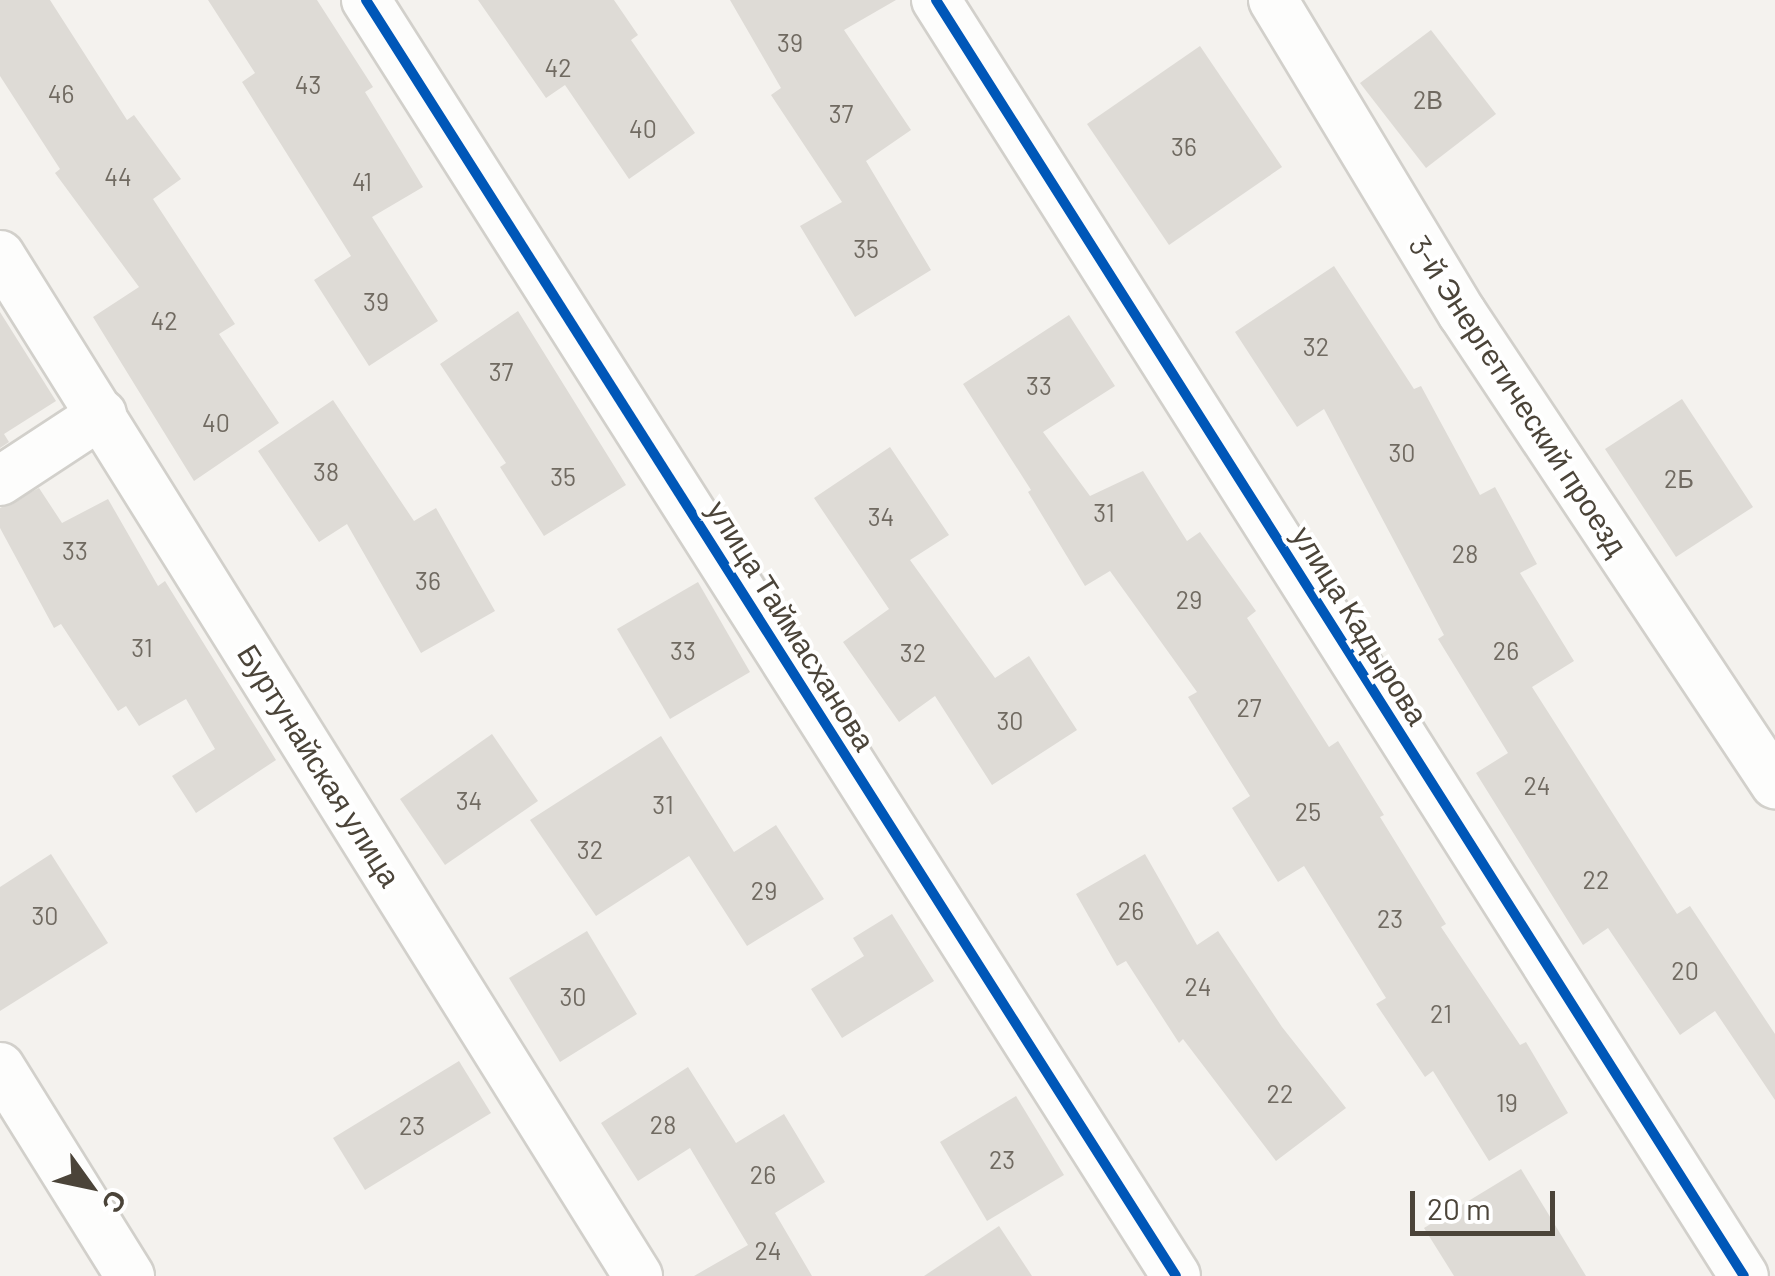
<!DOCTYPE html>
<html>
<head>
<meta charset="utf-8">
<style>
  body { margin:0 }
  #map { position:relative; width:1775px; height:1276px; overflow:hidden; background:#f4f2ee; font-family:Barlow,sans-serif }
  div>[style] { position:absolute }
  .building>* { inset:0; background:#dedbd6 }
  .roads { filter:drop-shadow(2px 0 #d2d0cb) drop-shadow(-2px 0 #d2d0cb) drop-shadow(0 2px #d2d0cb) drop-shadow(0 -2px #d2d0cb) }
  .street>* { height:48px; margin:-24px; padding:0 24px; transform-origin:24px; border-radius:24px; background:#fdfdfc }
  .cycleway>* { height:10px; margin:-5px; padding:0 5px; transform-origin:5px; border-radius:5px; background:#0057b8 }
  span { translate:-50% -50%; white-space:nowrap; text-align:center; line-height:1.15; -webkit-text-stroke:8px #fff; paint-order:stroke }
  .number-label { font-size:25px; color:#706a61 }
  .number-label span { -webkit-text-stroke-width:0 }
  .street-label { font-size:30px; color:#4b4439 }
  .north { position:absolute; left:40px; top:1136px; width:100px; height:100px; -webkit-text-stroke:8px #fff; paint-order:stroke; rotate:123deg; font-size:28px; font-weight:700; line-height:40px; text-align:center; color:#4b4439 }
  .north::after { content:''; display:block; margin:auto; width:35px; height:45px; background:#4b4439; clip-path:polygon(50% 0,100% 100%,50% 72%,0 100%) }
  .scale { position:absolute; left:1410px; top:1191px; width:145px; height:45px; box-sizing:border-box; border:5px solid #4b4439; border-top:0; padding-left:12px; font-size:30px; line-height:35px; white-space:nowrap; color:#4b4439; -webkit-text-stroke:8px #fff; paint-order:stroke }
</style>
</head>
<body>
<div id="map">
  <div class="building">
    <div style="clip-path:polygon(0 0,50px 0,127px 120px,134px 115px,181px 179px,153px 199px,235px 324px,219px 334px,279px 423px,194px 481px,93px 317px,139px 287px,55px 173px,60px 169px,0 76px)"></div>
    <div style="clip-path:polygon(208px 0,317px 0,373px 87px,365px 92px,423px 187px,372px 217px,438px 321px,369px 366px,314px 280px,351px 256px,242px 82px,255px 73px)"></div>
    <div style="clip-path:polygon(478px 0,614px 0,638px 35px,631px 40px,695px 133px,629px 179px,565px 85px,546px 98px)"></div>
    <div style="clip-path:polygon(730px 0,896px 0,844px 30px,911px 130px,866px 161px,931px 270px,855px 317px,800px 226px,842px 202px,771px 95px,781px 88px)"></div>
    <div style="clip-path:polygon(1431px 30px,1496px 114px,1426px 168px,1360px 83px)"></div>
    <div style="clip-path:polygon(1200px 46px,1282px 167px,1169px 245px,1087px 124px)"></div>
    <div style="clip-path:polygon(1334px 266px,1414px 389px,1421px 386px,1480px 495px,1495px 487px,1537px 564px,1520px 573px,1574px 661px,1532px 687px,1677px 914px,1690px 906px,1775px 1034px,1775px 1100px,1715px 1011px,1680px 1035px,1608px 928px,1583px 945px,1476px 773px,1508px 753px,1438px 639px,1444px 635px,1324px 409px,1297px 427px,1235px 332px)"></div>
    <div style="clip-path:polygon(518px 311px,626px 485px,544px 536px,500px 467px,506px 463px,440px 364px)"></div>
    <div style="clip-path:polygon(0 312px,56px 401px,4px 434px,9px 442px,0 448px)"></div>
    <div style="clip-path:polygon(1069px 315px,1115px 386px,1043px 432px,1090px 496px,1143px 471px,1187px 541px,1200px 532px,1256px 611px,1247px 618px,1329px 747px,1338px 741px,1384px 815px,1380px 817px,1446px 924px,1441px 927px,1520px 1045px,1526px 1042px,1568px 1113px,1489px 1161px,1433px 1071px,1425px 1077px,1376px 1004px,1386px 998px,1304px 866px,1278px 882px,1232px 808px,1250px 796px,1188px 697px,1197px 692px,1110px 571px,1085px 586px,1028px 492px,1031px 490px,963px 384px)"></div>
    <div style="clip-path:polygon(1682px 399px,1753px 507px,1676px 557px,1605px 449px)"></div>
    <div style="clip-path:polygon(333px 400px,414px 521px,436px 508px,495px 611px,421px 653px,347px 524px,319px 542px,258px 451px)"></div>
    <div style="clip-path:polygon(890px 447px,949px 535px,910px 560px,995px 678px,1029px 656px,1077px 730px,992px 785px,935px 696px,899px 722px,843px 642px,889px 609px,814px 498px)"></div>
    <div style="clip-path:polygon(39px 488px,62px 523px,108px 499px,158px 586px,165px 581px,276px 760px,196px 813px,172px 776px,215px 749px,186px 699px,139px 726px,126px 706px,118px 711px,61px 624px,54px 628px,0 528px,0 508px)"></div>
    <div style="clip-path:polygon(698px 582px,750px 672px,670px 719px,617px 629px)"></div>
    <div style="clip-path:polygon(492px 734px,538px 801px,445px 865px,400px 799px)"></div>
    <div style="clip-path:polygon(661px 736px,734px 852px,776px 825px,824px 899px,747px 946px,689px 856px,596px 916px,530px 820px)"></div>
    <div style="clip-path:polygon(51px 854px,108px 943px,0 1011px,0 887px)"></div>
    <div style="clip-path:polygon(1145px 854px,1197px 945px,1218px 931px,1282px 1027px,1346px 1108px,1276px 1161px,1183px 1039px,1179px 1043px,1126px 961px,1117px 966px,1076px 894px)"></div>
    <div style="clip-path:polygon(892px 914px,934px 981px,842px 1038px,811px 989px,864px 956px,853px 938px)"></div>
    <div style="clip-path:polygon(587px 931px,637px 1014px,560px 1062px,509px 978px)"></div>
    <div style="clip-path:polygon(459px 1061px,491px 1113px,365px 1190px,333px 1138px)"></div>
    <div style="clip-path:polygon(688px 1067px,736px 1143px,784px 1114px,825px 1182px,775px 1213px,812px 1276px,694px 1276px,748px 1245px,690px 1148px,638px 1181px,601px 1123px)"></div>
    <div style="clip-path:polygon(1016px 1096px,1064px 1175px,987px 1221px,940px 1142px)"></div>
    <div style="clip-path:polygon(1521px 1169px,1586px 1276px,1454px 1276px,1424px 1228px)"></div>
    <div style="clip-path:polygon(999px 1226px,1032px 1276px,924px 1276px)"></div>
  </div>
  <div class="roads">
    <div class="street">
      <div style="left:366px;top:0;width:1511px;rotate:57.59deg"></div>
      <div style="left:936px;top:0;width:1510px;rotate:57.66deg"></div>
      <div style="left:1273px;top:0;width:366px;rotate:58.9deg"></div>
      <div style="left:1462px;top:313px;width:566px;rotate:56.39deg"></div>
      <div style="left:0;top:255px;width:1204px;rotate:58deg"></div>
      <div style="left:0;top:481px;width:122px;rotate:-33.3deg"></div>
      <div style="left:0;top:1067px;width:246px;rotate:58.1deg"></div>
    </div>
  </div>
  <div class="cycleway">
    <div style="left:366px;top:0;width:1511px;rotate:57.59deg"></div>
    <div style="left:936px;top:0;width:1510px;rotate:57.66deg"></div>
  </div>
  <div class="number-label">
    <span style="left:790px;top:42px">39</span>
    <span style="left:558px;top:67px">42</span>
    <span style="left:308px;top:84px">43</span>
    <span style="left:61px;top:93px">46</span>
    <span style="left:1428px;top:99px">2В</span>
    <span style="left:841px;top:113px">37</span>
    <span style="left:643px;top:128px">40</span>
    <span style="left:1184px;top:146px">36</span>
    <span style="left:118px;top:176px">44</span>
    <span style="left:362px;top:181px">41</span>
    <span style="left:866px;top:248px">35</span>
    <span style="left:376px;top:301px">39</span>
    <span style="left:164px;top:320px">42</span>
    <span style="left:1316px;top:346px">32</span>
    <span style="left:501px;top:371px">37</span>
    <span style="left:1039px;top:385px">33</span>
    <span style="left:216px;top:422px">40</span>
    <span style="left:1402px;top:452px">30</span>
    <span style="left:326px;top:471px">38</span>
    <span style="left:563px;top:476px">35</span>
    <span style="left:1679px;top:478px">2Б</span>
    <span style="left:1104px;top:512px">31</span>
    <span style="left:881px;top:516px">34</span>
    <span style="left:75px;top:550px">33</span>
    <span style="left:1465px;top:553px">28</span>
    <span style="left:428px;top:580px">36</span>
    <span style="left:1189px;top:599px">29</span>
    <span style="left:142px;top:647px">31</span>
    <span style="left:683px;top:650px">33</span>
    <span style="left:1506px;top:650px">26</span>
    <span style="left:913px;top:652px">32</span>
    <span style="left:1249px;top:707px">27</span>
    <span style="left:1010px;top:720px">30</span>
    <span style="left:1537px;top:785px">24</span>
    <span style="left:469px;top:800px">34</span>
    <span style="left:663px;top:804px">31</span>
    <span style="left:1308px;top:811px">25</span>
    <span style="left:590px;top:849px">32</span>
    <span style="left:1596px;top:879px">22</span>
    <span style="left:764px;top:890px">29</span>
    <span style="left:1131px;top:910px">26</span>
    <span style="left:45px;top:915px">30</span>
    <span style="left:1390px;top:918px">23</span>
    <span style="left:1685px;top:970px">20</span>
    <span style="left:1198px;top:986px">24</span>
    <span style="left:573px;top:996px">30</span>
    <span style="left:1441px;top:1013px">21</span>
    <span style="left:1280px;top:1093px">22</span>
    <span style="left:1507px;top:1102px">19</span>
    <span style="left:663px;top:1124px">28</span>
    <span style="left:412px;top:1125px">23</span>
    <span style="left:1002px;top:1159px">23</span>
    <span style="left:763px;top:1174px">26</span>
    <span style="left:768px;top:1250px">24</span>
  </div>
  <div class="street-label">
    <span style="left:1519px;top:395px;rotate:57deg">3-й Энергетический проезд</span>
    <span style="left:792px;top:625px;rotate:58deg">улица Таймасханова</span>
    <span style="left:1361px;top:625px;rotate:58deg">улица Кадырова</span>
    <span style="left:320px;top:765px;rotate:58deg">Буртунайская улица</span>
  </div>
  <div class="north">С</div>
  <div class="scale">20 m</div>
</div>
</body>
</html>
